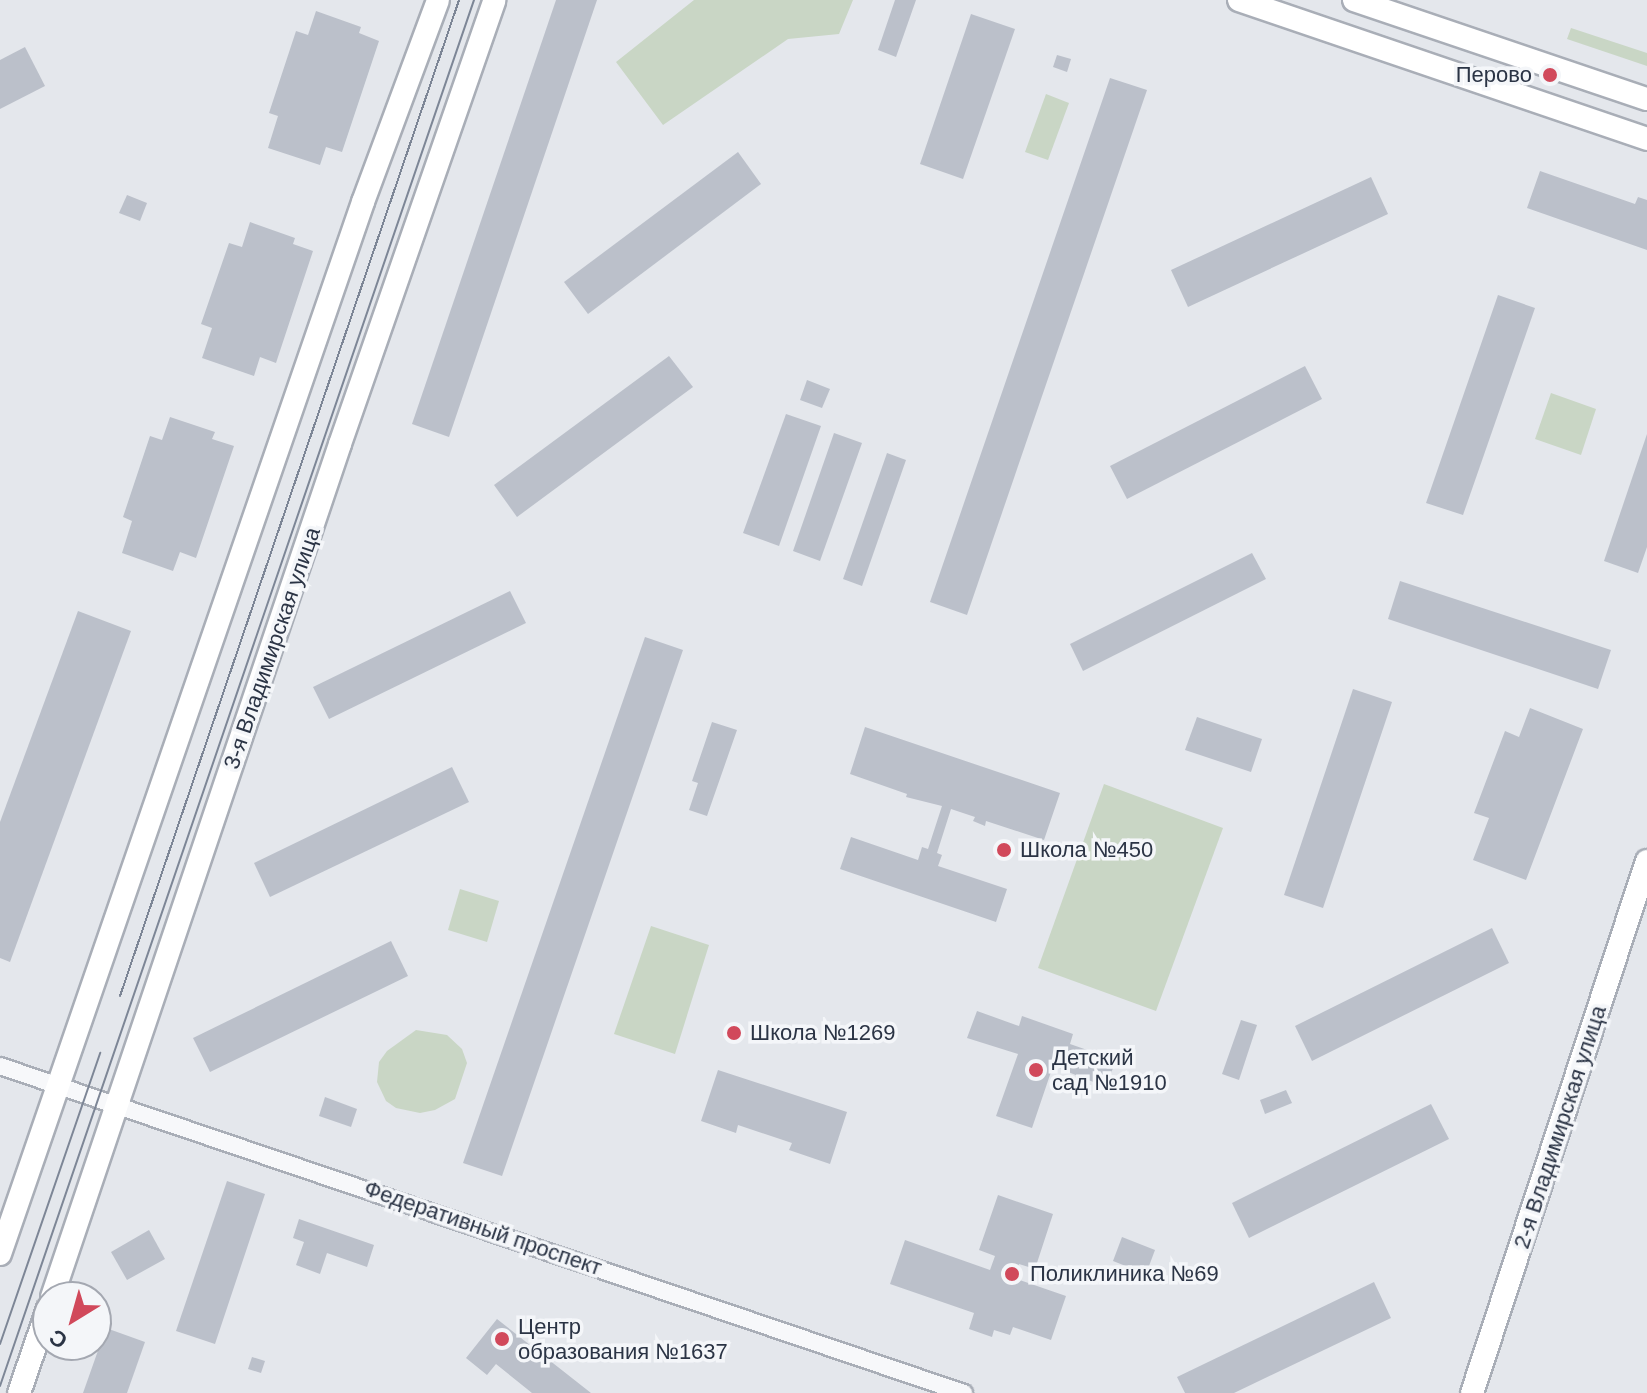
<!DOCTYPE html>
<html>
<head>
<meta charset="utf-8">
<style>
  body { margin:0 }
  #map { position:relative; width:1647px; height:1393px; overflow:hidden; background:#e4e7ec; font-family:Arial,sans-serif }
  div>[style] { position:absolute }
  .green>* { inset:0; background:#c9d6c5 }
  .building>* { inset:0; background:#bbc0ca }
  .roads { filter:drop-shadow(2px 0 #a9aeb7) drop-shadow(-2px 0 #a9aeb7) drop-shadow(0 2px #a9aeb7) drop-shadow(0 -2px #a9aeb7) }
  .street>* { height:16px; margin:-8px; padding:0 8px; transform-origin:8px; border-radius:8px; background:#f7f8fa }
  .secondary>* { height:22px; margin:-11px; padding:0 11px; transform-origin:11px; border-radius:11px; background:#fff }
  .tram>* { height:2px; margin:-1px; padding:0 1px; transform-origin:1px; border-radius:1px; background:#7d8696 }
  .dots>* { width:22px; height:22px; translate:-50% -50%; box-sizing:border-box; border:4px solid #f4f6f9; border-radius:50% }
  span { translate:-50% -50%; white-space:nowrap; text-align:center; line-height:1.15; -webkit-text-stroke:7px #f4f6f9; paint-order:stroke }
  .poi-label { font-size:22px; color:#2b3445 }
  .right { translate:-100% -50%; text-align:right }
  .left { translate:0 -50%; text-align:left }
  .street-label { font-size:22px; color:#2b3445 }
  .north { position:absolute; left:32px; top:1281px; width:80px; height:80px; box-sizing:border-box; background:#f4f6f9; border:2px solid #a4a8b1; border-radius:50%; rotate:217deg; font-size:22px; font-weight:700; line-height:32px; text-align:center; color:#2b3445 }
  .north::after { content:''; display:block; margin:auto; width:28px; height:36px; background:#d1495b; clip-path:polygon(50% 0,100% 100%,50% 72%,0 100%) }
</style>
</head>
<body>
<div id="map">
  <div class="green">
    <div style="clip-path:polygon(694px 0,853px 0,839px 34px,788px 39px,663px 125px,616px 62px)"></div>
    <div style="clip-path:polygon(1571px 28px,1647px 53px,1647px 66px,1567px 39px)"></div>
    <div style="clip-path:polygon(1046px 94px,1069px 103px,1048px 160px,1025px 152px)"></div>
    <div style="clip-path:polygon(1551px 393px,1596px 409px,1581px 455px,1535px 439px)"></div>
    <div style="clip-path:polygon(1104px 784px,1223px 828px,1156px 1011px,1038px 968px)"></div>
    <div style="clip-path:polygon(460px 889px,499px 901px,487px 942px,448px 930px)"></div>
    <div style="clip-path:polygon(651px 926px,709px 945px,675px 1054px,614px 1034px)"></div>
    <div style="clip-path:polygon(416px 1030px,447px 1035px,462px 1049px,467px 1063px,455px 1099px,435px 1110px,420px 1113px,396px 1108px,386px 1101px,377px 1082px,379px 1062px,387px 1051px)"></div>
  </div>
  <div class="building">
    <div style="clip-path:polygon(556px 0,597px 0,449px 437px,412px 424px)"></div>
    <div style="clip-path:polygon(895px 0,916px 0,896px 57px,878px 50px)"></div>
    <div style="clip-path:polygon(316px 11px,361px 27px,359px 33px,379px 41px,342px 152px,326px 147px,320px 165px,268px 148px,278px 116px,269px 113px,296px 31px,308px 35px)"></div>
    <div style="clip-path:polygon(971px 14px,1015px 29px,963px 179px,920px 164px)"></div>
    <div style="clip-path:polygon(25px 47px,45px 86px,0 109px,0 60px)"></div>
    <div style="clip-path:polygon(1057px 55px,1071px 59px,1067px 72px,1053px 67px)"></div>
    <div style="clip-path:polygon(1110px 78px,1147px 90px,967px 615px,930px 602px)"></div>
    <div style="clip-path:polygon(738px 152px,761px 184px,588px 314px,564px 282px)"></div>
    <div style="clip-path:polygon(1540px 171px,1635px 204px,1638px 197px,1647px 200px,1647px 250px,1527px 208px)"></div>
    <div style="clip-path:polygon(1371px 177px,1388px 214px,1188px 307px,1171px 270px)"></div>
    <div style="clip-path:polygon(127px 195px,147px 203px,140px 221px,119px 213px)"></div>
    <div style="clip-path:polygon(250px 222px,295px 238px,293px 244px,313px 251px,276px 363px,260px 357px,254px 376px,202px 358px,212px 328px,201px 324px,229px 243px,242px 247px)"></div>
    <div style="clip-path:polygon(1498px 295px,1535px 308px,1463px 515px,1426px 503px)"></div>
    <div style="clip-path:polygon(669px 356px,693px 387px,517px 517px,494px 485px)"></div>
    <div style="clip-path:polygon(1305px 366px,1322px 399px,1127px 499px,1110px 466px)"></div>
    <div style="clip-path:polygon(807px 380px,830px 389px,822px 408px,800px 400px)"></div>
    <div style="clip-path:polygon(786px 414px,821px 426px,779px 546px,743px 533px)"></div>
    <div style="clip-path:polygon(170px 417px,215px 432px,212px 439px,234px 446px,196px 558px,180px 552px,173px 571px,122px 553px,132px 521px,123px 517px,150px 436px,162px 440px)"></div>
    <div style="clip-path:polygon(834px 433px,862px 443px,820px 561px,793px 551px)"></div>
    <div style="clip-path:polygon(1647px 434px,1647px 547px,1638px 573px,1604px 561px)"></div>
    <div style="clip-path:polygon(887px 453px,906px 460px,862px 586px,843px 579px)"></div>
    <div style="clip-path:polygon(1252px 553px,1266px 579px,1083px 671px,1070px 644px)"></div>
    <div style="clip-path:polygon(1400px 581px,1611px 650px,1598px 689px,1388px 619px)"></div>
    <div style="clip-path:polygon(510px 591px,526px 623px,329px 719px,313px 687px)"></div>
    <div style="clip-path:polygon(78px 611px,131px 631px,10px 962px,0 958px,0 822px)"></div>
    <div style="clip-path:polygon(645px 637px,683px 650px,502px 1176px,463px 1163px)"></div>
    <div style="clip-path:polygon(1353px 689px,1392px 702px,1323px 908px,1284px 895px)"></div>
    <div style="clip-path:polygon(1530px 708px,1583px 729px,1526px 880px,1473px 860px,1489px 818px,1474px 813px,1505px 731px,1519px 737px)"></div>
    <div style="clip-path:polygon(1197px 717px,1262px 739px,1251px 772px,1185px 750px)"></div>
    <div style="clip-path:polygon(712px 722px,737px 730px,707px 816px,689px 810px,698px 783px,692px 781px)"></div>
    <div style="clip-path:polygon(865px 727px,1060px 793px,1044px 840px,986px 821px,985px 826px,973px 821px,975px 817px,951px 809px,937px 853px,942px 855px,938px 866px,1007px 889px,996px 922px,840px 869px,851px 837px,918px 860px,922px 847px,928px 849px,942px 806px,906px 797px,907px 794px,850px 774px)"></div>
    <div style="clip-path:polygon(452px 767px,469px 802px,270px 897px,254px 863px)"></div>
    <div style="clip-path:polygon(1492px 928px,1509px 963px,1312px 1061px,1295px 1026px)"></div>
    <div style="clip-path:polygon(391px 941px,408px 976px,210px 1072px,193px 1038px)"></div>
    <div style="clip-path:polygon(977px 1011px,1019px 1026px,1022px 1016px,1073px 1034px,1070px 1044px,1116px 1060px,1106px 1087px,1053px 1066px,1032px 1128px,996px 1116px,1018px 1054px,967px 1038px)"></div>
    <div style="clip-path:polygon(1241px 1020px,1257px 1025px,1239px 1080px,1222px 1074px)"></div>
    <div style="clip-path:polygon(718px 1070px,847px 1112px,830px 1164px,789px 1150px,792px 1143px,738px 1125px,736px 1133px,701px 1121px)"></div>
    <div style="clip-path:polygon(1286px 1090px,1292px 1103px,1265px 1114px,1260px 1100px)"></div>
    <div style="clip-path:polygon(325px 1097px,357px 1109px,351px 1127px,319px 1116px)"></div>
    <div style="clip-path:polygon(1431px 1104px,1449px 1139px,1249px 1238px,1232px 1203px)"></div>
    <div style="clip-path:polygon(227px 1181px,265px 1194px,215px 1344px,176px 1331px)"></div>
    <div style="clip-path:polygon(998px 1195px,1053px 1214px,1035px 1269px,1019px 1264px,1014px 1278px,1066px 1296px,1051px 1340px,1013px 1327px,1010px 1335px,994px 1330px,992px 1337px,969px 1329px,974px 1313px,890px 1284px,905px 1240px,990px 1270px,995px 1256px,979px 1250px)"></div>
    <div style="clip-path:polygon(299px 1219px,374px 1245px,367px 1267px,327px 1253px,320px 1274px,296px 1265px,304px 1242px,293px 1238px)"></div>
    <div style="clip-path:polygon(149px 1230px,165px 1259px,127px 1280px,111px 1252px)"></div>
    <div style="clip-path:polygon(1122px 1237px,1155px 1250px,1146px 1274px,1113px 1261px)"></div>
    <div style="clip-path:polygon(1374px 1282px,1391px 1318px,1234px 1393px,1185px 1393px,1177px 1377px)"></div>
    <div style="clip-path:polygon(497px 1319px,591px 1393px,532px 1393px,496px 1364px,487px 1375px,466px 1358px)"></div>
    <div style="clip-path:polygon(106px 1328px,145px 1342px,127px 1393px,83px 1393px)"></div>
    <div style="clip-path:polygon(252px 1357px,265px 1361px,261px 1373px,248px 1369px)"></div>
  </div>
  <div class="roads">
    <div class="street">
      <div style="left:0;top:1066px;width:1018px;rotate:18.74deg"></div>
    </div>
    <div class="secondary">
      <div style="left:1239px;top:0;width:431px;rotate:18.8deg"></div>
      <div style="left:1354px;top:0;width:309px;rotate:18.7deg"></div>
      <div style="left:0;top:1254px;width:1113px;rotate:-70.96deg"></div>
      <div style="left:363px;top:202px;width:215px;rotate:-69.6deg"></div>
      <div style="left:52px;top:1297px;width:900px;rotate:-71.34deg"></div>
      <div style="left:340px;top:444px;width:470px;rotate:-70.8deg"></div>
      <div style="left:19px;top:1393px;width:89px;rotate:-71deg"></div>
      <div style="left:1472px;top:1393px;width:560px;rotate:-71.79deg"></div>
    </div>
  </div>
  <div class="tram">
    <div style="left:120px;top:996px;width:1052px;rotate:-71.2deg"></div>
    <div style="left:0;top:1344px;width:308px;rotate:-71deg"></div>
    <div style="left:0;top:1386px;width:1465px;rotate:-71.12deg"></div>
  </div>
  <div class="dots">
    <div style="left:1550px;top:75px;background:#d1495b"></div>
    <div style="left:1004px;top:850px;background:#d1495b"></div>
    <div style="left:734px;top:1033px;background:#d1495b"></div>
    <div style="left:1036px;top:1070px;background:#d1495b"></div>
    <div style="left:1012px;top:1274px;background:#d1495b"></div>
    <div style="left:502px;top:1339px;background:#d1495b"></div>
  </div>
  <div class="poi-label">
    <span class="right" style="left:1532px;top:75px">Перово</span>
    <span class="left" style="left:1020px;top:850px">Школа №450</span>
    <span class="left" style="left:750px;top:1033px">Школа №1269</span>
    <span class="left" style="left:1052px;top:1070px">Детский<br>сад №1910</span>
    <span class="left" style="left:1030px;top:1274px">Поликлиника №69</span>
    <span class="left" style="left:518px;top:1339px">Центр<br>образования №1637</span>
  </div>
  <div class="street-label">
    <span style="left:272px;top:648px;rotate:-71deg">3-я Владимирская улица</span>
    <span style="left:1560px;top:1127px;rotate:-72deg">2-я Владимирская улица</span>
    <span style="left:483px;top:1228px;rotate:19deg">Федеративный проспект</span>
  </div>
  <div class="north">С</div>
</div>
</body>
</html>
